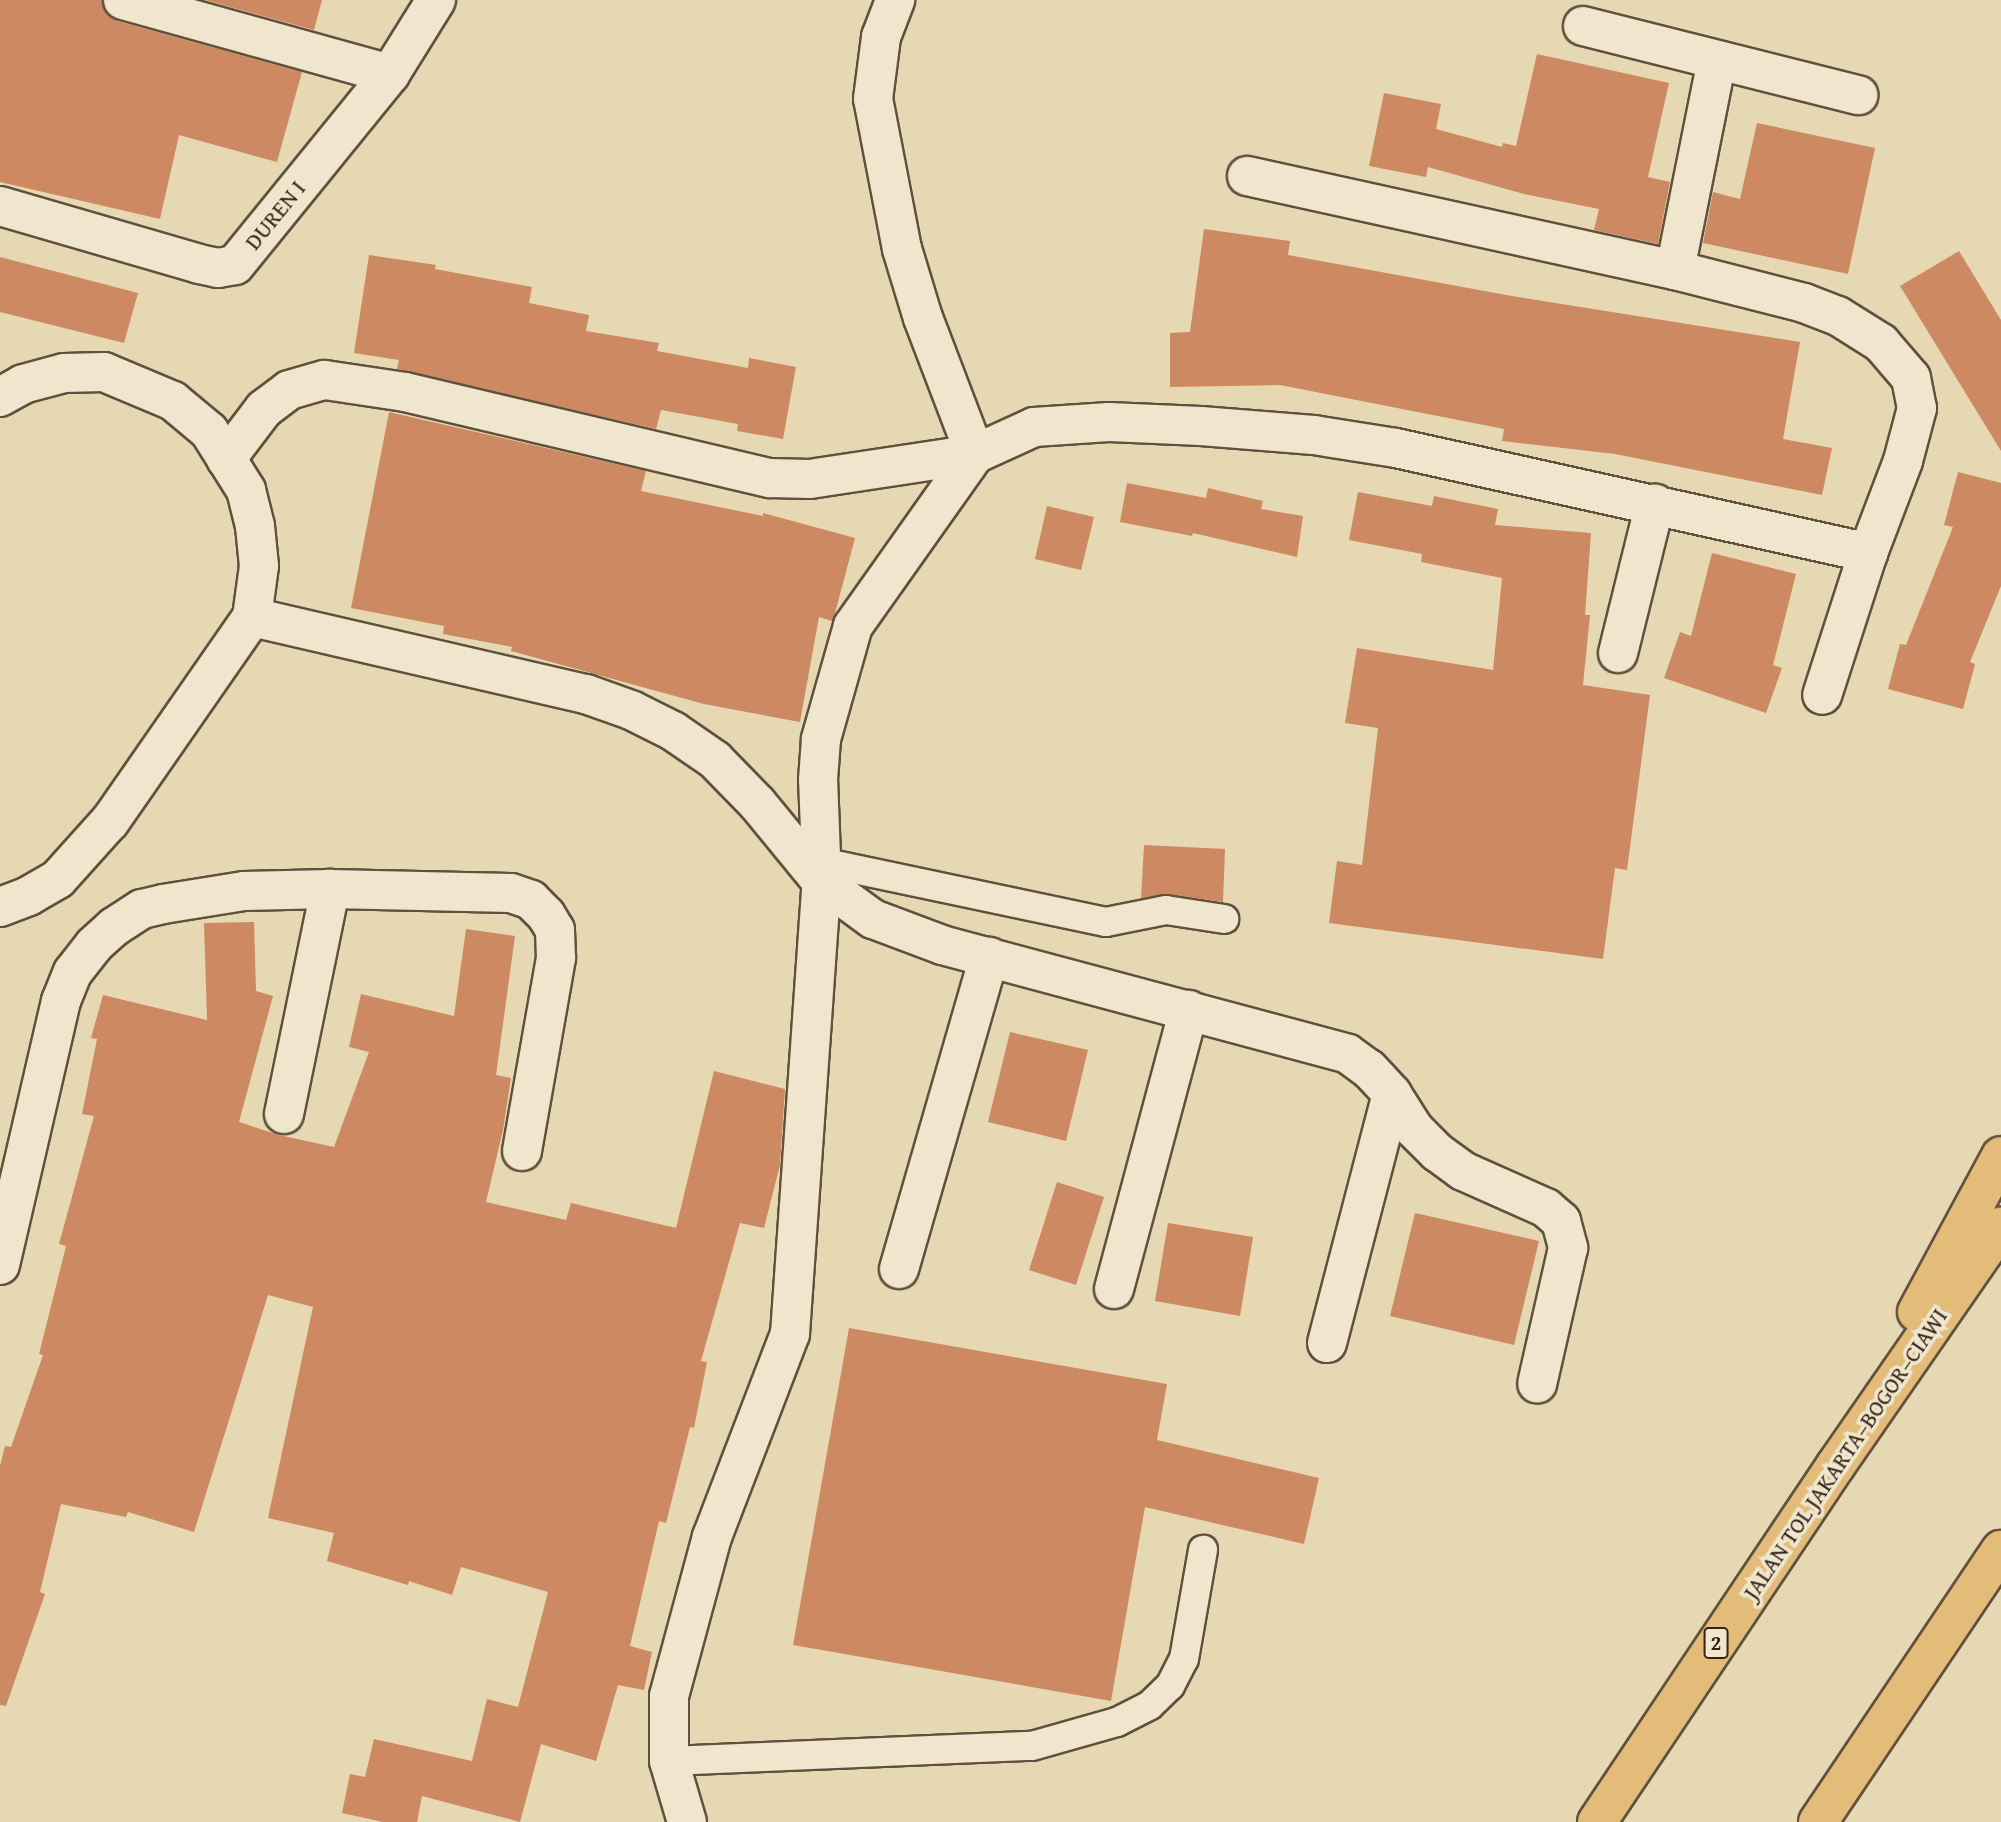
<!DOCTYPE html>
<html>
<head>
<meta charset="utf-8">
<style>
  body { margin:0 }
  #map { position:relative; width:2001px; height:1822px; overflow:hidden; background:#e6d8b2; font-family:"Gentium Book Plus",serif }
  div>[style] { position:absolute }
  .building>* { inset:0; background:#cd8962 }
  .roads { filter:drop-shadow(2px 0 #60503e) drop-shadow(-2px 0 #60503e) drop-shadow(0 2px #60503e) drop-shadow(0 -2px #60503e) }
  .service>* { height:28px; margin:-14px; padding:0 14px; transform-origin:14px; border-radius:14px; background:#efe6cd }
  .minor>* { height:38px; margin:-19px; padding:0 19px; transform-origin:19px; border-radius:19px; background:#efe6cd }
  .motorway>* { height:38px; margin:-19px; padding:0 19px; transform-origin:19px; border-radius:19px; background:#e3bc79 }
  span { translate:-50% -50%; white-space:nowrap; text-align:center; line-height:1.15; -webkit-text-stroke:7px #efe6cd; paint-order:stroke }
  .shield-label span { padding:2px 5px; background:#efe6cd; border:2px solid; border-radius:5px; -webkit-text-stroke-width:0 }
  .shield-label { font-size:21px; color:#332217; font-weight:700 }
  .street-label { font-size:23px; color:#332217 }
</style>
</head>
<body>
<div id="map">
  <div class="building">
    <div style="clip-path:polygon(0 0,102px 0,107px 15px,117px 21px,302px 72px,277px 162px,179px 135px,160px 219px,0 182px)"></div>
    <div style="clip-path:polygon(205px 0,322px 0,314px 30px)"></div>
    <div style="clip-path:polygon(1537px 54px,1669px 83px,1648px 177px,1670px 182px,1658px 244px,1594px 230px,1599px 209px,1524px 194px,1428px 167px,1426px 177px,1369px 166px,1384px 93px,1441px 104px,1436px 129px,1502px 147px,1503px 143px,1516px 146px)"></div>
    <div style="clip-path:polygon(1757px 123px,1875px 148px,1848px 274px,1703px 243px,1713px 192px,1740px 199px)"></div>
    <div style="clip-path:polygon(1204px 229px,1290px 241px,1288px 255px,1512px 296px,1800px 342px,1783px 439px,1832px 448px,1822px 495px,1615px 454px,1502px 441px,1504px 429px,1280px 385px,1170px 387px,1170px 333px,1190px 332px)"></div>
    <div style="clip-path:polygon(1959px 251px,2001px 320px,2001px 451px,1900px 286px)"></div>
    <div style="clip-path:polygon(369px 255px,436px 265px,435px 269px,532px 287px,529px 303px,589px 315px,586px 331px,659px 343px,657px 351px,748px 368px,749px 358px,796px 367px,783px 439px,737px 431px,738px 424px,661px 410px,656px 429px,397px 369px,399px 360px,354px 353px)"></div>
    <div style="clip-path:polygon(0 257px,138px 293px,124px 343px,0 312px)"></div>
    <div style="clip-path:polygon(389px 412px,646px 471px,641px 491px,763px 516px,763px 513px,855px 538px,835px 613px,832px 621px,819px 617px,800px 722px,704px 704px,511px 651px,512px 647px,443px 634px,444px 626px,351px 608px)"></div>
    <div style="clip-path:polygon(1958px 472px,2001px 483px,2001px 586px,1970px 662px,1975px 664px,1963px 709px,1888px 689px,1900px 644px,1906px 645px,1953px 527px,1944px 525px)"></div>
    <div style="clip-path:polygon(1127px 483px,1206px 498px,1208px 488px,1263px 501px,1261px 509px,1303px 516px,1297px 557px,1193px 533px,1192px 536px,1120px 522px)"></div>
    <div style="clip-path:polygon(1358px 492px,1432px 506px,1434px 496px,1498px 509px,1495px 525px,1591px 533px,1585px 615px,1590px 615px,1583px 685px,1650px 695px,1627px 870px,1615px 868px,1603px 959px,1329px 923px,1337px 861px,1362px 865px,1378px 728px,1345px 723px,1357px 648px,1493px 670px,1502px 578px,1421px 562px,1422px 554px,1349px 540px)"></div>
    <div style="clip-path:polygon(1047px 506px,1094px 517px,1081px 570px,1035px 559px)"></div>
    <div style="clip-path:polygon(1712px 553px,1796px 574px,1773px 665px,1782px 668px,1766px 713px,1664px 678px,1680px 632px,1691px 636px)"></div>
    <div style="clip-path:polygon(1144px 845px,1225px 849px,1223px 902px,1168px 894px,1141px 898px)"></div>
    <div style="clip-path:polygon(254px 922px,256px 991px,273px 996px,239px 1122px,279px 1135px,334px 1147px,369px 1052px,349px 1047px,361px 994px,454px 1016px,466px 929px,515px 936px,496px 1075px,511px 1078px,503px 1130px,486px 1202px,566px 1220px,571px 1203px,676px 1228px,714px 1071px,785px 1089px,780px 1165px,764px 1228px,740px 1223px,701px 1361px,707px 1362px,694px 1428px,690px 1427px,666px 1523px,659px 1521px,630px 1646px,652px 1652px,644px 1690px,618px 1685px,596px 1761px,541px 1744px,520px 1822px,422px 1796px,417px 1822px,383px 1822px,342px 1813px,350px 1774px,365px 1777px,374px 1739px,472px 1761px,487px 1699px,518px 1707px,548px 1592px,461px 1567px,452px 1595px,409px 1581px,408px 1585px,327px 1561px,334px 1533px,268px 1518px,313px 1307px,268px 1295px,194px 1532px,128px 1512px,126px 1517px,61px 1504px,40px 1592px,45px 1594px,6px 1706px,0 1705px,0 1466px,5px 1446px,11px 1447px,43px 1355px,39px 1354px,66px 1246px,59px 1244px,94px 1116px,82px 1114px,97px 1039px,91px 1038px,103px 995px,207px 1020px,204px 923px)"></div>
    <div style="clip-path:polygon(1010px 1032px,1088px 1050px,1066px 1141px,988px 1122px)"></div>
    <div style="clip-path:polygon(1057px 1182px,1104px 1197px,1076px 1285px,1029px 1270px)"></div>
    <div style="clip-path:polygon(1415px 1213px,1539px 1241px,1514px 1345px,1390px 1316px)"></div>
    <div style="clip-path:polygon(1168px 1223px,1253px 1237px,1240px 1316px,1155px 1301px)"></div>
    <div style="clip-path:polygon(849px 1328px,1167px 1384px,1157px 1440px,1319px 1478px,1304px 1544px,1145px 1507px,1111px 1701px,793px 1645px)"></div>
  </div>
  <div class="roads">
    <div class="service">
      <div style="left:821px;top:862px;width:291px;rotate:11.9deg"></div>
      <div style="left:1106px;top:922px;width:61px;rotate:-11.3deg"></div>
      <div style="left:1166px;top:910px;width:59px;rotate:8.8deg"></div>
      <div style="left:669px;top:1761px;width:363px;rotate:-2.4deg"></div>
      <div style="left:1032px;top:1746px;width:88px;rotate:-15.8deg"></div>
      <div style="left:1117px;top:1722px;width:37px;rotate:-27deg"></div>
      <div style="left:1150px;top:1705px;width:28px;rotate:-44deg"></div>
      <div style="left:1170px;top:1686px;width:30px;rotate:-63deg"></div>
      <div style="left:1184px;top:1659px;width:111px;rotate:-80.1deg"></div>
    </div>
    <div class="minor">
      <div style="left:123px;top:0;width:277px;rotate:15.5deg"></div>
      <div style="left:1583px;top:26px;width:284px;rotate:14.1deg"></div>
      <div style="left:1247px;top:176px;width:438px;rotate:12.4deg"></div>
      <div style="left:1675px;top:270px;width:133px;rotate:14.3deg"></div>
      <div style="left:1804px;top:303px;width:36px;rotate:21deg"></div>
      <div style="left:1838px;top:316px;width:51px;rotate:32.1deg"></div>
      <div style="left:1881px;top:343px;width:46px;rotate:49.4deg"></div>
      <div style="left:1911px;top:378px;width:31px;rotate:79deg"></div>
      <div style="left:1917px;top:408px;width:55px;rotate:104.8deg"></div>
      <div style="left:1903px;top:461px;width:98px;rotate:110.8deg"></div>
      <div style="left:1868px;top:553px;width:149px;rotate:107.9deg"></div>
      <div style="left:0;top:206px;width:207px;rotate:16.2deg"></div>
      <div style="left:199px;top:264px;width:19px;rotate:12deg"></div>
      <div style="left:218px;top:268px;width:17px;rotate:-10deg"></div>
      <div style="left:235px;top:265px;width:246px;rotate:-50.9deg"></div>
      <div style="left:390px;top:74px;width:87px;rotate:-58.1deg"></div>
      <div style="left:1675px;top:270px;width:214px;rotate:-78.7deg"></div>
      <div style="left:0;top:397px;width:26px;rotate:-29deg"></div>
      <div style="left:23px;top:384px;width:42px;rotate:-15deg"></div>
      <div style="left:64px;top:373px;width:40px;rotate:-1.4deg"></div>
      <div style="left:104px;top:372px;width:75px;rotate:22.8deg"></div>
      <div style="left:173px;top:401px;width:47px;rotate:39.8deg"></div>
      <div style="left:209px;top:431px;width:70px;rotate:57.9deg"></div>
      <div style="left:246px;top:490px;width:37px;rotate:76deg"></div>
      <div style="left:255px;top:526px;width:40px;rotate:84.3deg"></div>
      <div style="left:259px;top:566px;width:51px;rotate:97.8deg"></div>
      <div style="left:252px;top:617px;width:249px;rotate:124.8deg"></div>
      <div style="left:110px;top:821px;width:78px;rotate:131.9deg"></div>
      <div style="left:58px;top:879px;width:34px;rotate:150deg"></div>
      <div style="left:29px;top:896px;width:31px;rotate:159deg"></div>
      <div style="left:226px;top:459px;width:63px;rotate:-52.8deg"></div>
      <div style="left:264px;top:409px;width:31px;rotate:-37deg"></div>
      <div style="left:289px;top:390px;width:37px;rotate:-16deg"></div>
      <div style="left:325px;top:380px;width:81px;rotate:8.5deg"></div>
      <div style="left:405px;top:392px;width:375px;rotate:13.3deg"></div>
      <div style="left:770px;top:478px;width:40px;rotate:1.4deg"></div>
      <div style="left:810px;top:479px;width:167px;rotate:-8.6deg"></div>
      <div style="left:975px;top:454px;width:65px;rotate:-24.6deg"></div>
      <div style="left:1034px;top:427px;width:75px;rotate:-3.8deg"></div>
      <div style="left:1109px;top:422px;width:92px;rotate:2.5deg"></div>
      <div style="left:1201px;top:426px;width:113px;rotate:4.6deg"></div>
      <div style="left:1314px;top:435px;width:83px;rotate:9deg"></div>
      <div style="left:1396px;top:448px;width:484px;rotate:12.5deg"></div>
      <div style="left:252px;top:617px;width:343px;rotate:13deg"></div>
      <div style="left:586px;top:694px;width:48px;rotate:19.6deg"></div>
      <div style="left:631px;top:710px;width:47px;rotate:26.6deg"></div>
      <div style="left:673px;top:731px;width:51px;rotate:34.6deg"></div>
      <div style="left:715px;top:760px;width:60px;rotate:45.7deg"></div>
      <div style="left:757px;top:803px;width:102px;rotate:50.6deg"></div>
      <div style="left:822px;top:882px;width:63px;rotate:36deg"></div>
      <div style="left:873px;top:919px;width:74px;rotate:20.6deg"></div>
      <div style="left:942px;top:945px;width:420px;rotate:15deg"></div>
      <div style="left:1348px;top:1054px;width:26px;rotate:36deg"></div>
      <div style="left:1369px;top:1069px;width:34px;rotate:47deg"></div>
      <div style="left:1392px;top:1094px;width:41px;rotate:57.8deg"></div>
      <div style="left:1414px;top:1129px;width:33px;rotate:45deg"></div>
      <div style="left:1437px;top:1152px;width:32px;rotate:36deg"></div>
      <div style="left:1463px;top:1171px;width:91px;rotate:24deg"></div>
      <div style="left:1546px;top:1208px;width:20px;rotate:41deg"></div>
      <div style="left:1561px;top:1221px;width:28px;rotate:75deg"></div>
      <div style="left:1568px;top:1248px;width:139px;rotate:102.8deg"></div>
      <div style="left:1618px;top:653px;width:154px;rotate:-76.1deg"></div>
      <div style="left:284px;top:1114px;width:230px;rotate:-78.4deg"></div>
      <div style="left:0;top:1265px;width:271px;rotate:-77deg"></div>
      <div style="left:61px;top:1001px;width:31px;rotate:-68deg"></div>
      <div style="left:73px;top:972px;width:34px;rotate:-52deg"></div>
      <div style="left:94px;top:945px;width:27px;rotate:-42deg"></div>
      <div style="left:114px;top:927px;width:33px;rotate:-33deg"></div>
      <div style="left:142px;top:909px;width:22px;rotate:-13deg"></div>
      <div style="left:163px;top:904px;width:82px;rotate:-9.1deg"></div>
      <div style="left:244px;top:891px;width:86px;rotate:-1.3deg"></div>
      <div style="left:330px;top:889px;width:181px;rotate:1.3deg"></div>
      <div style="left:511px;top:893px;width:21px;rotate:19deg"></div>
      <div style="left:531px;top:900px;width:21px;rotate:45deg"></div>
      <div style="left:546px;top:915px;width:17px;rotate:59deg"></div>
      <div style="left:555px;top:930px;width:28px;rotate:88deg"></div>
      <div style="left:556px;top:958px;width:196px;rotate:100deg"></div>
      <div style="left:899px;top:1269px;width:325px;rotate:-73.9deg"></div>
      <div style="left:1114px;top:1289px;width:289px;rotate:-75deg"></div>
      <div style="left:1327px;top:1343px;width:257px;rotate:-75.4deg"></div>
      <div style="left:687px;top:1822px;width:64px;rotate:-106.4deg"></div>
      <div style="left:669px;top:1761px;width:65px;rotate:-90deg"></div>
      <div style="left:669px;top:1696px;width:165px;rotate:-74.9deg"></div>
      <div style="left:712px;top:1537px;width:217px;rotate:-69deg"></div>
      <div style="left:790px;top:1334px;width:453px;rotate:-86deg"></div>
      <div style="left:822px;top:882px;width:102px;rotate:-92.2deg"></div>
      <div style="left:818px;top:780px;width:41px;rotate:-85.8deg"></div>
      <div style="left:821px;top:739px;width:117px;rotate:-74.2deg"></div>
      <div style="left:853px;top:626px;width:211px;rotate:-54.7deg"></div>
      <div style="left:975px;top:454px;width:146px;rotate:-110.9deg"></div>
      <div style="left:923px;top:318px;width:72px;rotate:-106.9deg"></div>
      <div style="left:902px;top:249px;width:153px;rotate:-100.9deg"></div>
      <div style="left:873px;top:99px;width:63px;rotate:-82.6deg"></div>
      <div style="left:881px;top:37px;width:40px;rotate:-69deg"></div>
    </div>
    <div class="motorway">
      <div style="left:1917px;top:1312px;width:177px;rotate:-61.7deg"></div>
      <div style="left:1597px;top:1822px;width:430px;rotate:-56.2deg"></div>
      <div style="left:1836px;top:1465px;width:290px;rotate:-55.3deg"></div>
      <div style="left:1818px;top:1822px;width:328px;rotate:-56.1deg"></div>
    </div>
  </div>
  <div class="shield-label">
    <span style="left:1716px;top:1643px">2</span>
  </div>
  <div class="street-label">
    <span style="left:275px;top:215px;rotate:-51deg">DUREN I</span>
    <span style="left:1845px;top:1454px;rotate:-56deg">JALAN TOL JAKARTA–BOGOR–CIAWI</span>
  </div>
</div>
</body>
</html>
